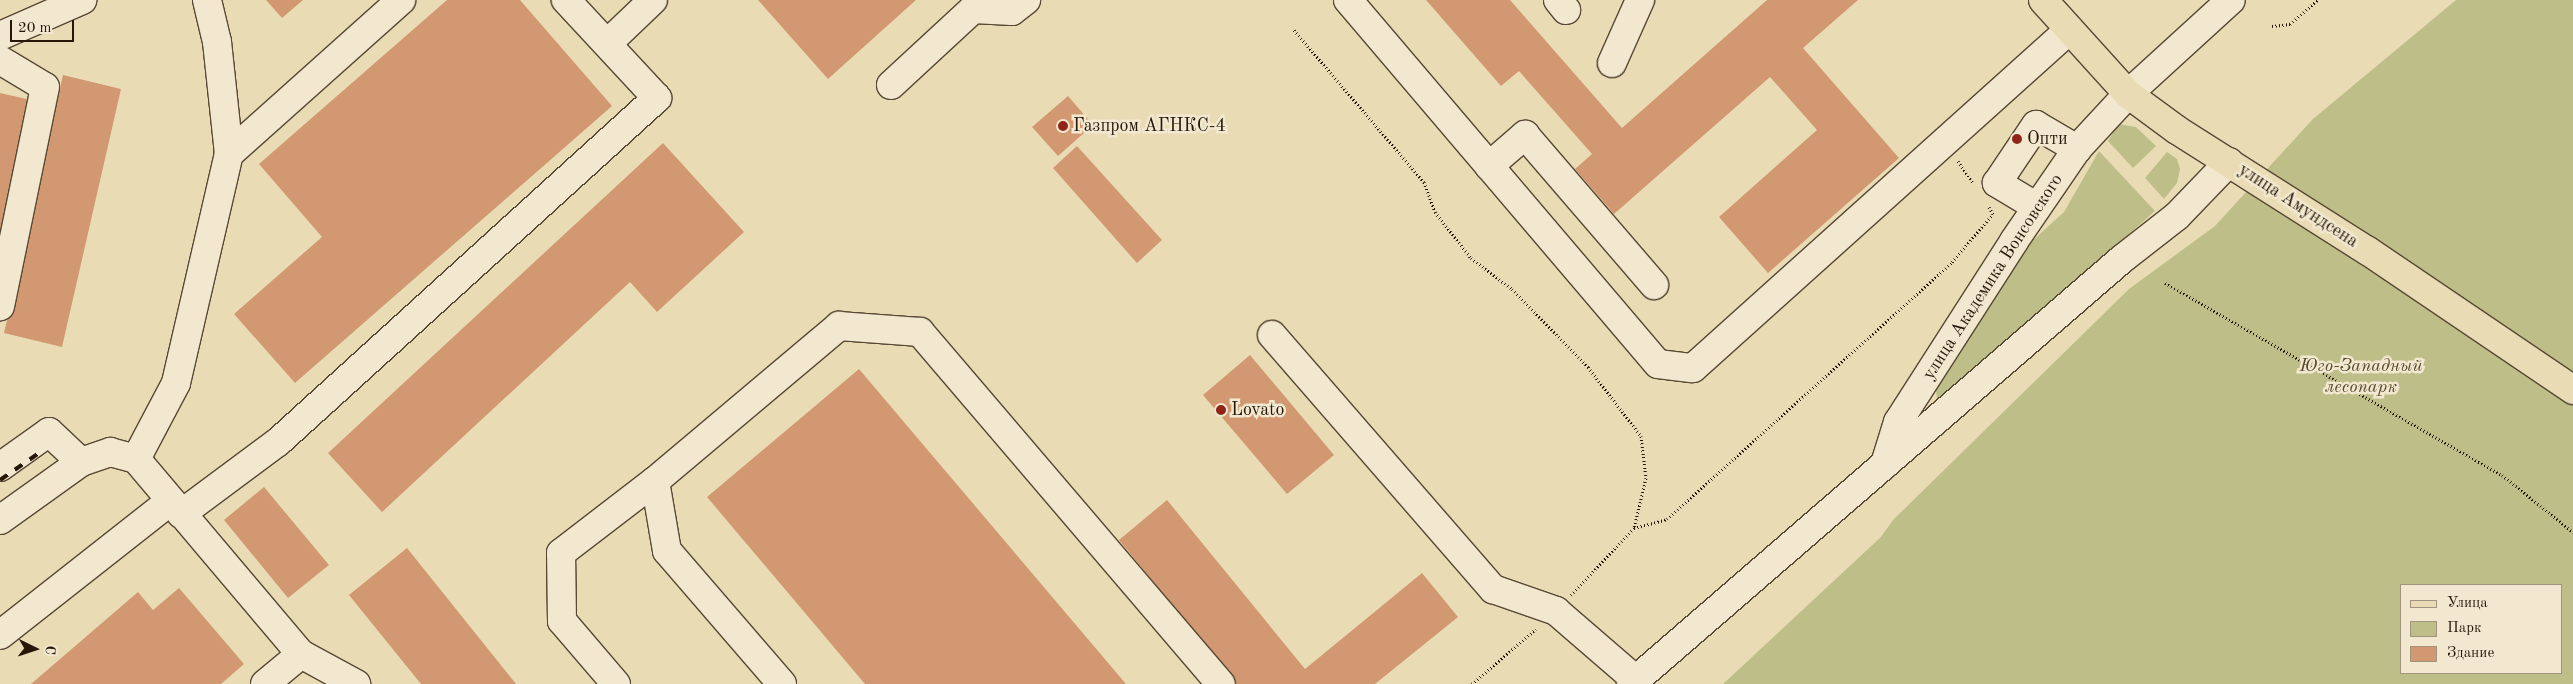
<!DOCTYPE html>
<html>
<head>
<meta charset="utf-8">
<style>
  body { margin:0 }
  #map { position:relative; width:2573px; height:684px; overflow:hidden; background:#e9dcb5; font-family:"Old Standard TT",serif }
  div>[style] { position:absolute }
  .green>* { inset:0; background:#bebe88 }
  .building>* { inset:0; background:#d29871 }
  .path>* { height:3px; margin-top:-1.5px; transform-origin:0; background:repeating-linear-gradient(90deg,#261709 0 1px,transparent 0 3.5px) }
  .roads { filter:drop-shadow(1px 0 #574834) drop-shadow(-1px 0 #574834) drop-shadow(0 1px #574834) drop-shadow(0 -1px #574834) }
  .minor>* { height:28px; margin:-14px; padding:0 14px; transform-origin:14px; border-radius:14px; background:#f1e8cf }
  .major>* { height:28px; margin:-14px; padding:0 14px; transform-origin:14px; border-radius:14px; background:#e9dcb5 }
  .rail>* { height:4px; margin-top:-2px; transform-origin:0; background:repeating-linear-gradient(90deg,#261709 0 9px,transparent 0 18px) }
  .dots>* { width:14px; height:14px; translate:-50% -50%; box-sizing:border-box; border:2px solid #f1e8cf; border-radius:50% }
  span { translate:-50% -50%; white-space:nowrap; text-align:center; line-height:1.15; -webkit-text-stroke:5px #f1e8cf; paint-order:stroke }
  .poi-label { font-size:18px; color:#261709 }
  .left { translate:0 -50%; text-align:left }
  .street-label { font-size:18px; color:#261709 }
  .park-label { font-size:18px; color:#54492f; font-style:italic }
  .legend { position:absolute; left:2400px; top:584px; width:162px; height:90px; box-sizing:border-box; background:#f1e8cf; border:1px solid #a09480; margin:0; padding:6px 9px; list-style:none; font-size:15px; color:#261709 }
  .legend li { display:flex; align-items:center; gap:10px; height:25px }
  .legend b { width:25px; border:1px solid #a09480 }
  .north { position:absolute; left:10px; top:624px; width:50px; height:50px; -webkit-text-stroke:4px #f1e8cf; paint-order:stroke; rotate:94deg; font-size:14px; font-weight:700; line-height:20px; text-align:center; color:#261709 }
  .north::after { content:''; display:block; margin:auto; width:18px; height:22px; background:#261709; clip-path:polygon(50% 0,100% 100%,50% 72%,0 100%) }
  .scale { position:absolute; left:10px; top:20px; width:64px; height:22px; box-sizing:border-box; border:2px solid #261709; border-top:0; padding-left:6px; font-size:15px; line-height:18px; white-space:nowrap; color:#261709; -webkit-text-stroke:4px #f1e8cf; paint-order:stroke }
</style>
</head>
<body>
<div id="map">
  <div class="green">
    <div style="clip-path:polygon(evenodd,2456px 0,2573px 0,2573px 684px,1723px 684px,1881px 537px,1893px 520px,2129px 289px,2215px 226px,2313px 119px,2456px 0,2402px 585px,2562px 585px,2562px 673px,2402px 673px,2402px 585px)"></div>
    <div style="clip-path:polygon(2118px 124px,2136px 127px,2156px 146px,2133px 168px,2108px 141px)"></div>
    <div style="clip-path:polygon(2099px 151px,2155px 211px,1943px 398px,1937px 398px,1936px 390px,2029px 244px,2064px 212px)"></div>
    <div style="clip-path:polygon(2167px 152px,2177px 159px,2180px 169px,2177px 183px,2164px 199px,2145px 178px)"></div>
  </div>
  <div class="building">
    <div style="clip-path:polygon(266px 0,303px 0,282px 18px)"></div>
    <div style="clip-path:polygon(447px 0,520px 0,612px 106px,295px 383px,234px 314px,322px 237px,259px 164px)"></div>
    <div style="clip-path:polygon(758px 0,916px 0,828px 79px)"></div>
    <div style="clip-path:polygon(1426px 0,1510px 0,1622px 128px,1767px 0,1858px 0,1803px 48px,1899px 158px,1768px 273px,1719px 217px,1817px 130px,1770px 77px,1614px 214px,1575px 169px,1592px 154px,1519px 71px,1501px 86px)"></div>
    <div style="clip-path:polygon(63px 75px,121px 89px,62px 347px,4px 333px)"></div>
    <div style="clip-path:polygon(0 93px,31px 100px,1px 235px,0 235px)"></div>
    <div style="clip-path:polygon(1068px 96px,1093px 125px,1058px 156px,1032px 127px)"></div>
    <div style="clip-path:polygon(663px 143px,744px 232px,657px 312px,630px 282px,382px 512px,328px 453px)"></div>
    <div style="clip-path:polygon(1077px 146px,1162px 240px,1137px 263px,1053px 168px)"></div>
    <div style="clip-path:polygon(1250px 355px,1334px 455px,1287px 494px,1203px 395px)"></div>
    <div style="clip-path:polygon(859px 369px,1126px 684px,865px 684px,707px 497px)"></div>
    <div style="clip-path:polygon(264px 487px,329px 565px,288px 598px,224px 520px)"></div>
    <div style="clip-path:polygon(1167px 500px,1305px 669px,1422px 573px,1458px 617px,1375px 684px,1237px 684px,1119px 540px)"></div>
    <div style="clip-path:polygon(407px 548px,516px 684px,421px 684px,349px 595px)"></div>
    <div style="clip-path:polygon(179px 588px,244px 664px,221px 684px,31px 684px,138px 592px,153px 610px)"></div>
  </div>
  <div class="path">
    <div style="left:2272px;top:26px;width:18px;rotate:-6deg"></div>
    <div style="left:2290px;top:24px;width:37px;rotate:-41deg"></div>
    <div style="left:1294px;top:30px;width:200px;rotate:49.5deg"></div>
    <div style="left:1424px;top:182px;width:32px;rotate:70deg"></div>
    <div style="left:1435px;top:212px;width:58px;rotate:52deg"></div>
    <div style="left:1471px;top:258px;width:51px;rotate:37.1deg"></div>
    <div style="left:1512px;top:289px;width:109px;rotate:45.7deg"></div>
    <div style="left:1588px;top:367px;width:87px;rotate:52.5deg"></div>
    <div style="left:1641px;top:436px;width:42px;rotate:83.2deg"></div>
    <div style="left:1646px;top:478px;width:51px;rotate:103.5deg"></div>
    <div style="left:1958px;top:161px;width:27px;rotate:56deg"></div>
    <div style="left:2165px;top:283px;width:388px;rotate:29.7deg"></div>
    <div style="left:2502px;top:475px;width:91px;rotate:38.8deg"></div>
    <div style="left:1571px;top:595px;width:92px;rotate:-46.8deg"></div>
    <div style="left:1634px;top:528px;width:34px;rotate:-15deg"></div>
    <div style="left:1667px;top:519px;width:384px;rotate:-42deg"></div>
    <div style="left:1952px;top:262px;width:63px;rotate:-49.5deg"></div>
    <div style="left:1993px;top:214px;width:8px;rotate:-120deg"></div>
    <div style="left:1472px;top:684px;width:84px;rotate:-40.7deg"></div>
  </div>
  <div class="roads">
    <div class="minor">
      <div style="left:1348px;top:0;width:478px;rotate:49.6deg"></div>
      <div style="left:1658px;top:364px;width:35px;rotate:7deg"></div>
      <div style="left:1693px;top:368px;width:506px;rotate:-41.95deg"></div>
      <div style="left:1558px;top:0;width:13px;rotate:51deg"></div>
      <div style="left:0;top:36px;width:90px;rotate:-23.7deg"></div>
      <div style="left:608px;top:43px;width:62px;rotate:-43.7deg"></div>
      <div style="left:0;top:60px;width:52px;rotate:31deg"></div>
      <div style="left:45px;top:87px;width:224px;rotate:101.6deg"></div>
      <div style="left:1612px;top:63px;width:69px;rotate:-66deg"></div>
      <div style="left:891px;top:85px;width:112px;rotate:-42.8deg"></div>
      <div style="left:973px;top:9px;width:39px;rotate:3deg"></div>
      <div style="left:1012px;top:11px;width:18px;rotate:-38deg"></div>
      <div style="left:229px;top:154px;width:231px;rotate:-41.8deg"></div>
      <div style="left:1489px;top:166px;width:48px;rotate:-40.7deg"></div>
      <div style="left:1525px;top:135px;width:198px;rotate:49.3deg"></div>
      <div style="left:2037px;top:207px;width:47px;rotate:-149deg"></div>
      <div style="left:1997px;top:183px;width:70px;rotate:-56.1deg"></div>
      <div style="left:2036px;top:125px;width:48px;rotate:30.3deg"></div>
      <div style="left:1272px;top:335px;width:337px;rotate:49deg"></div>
      <div style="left:1493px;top:589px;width:67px;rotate:19.2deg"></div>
      <div style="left:1556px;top:611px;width:106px;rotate:40.8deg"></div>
      <div style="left:136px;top:459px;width:86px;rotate:-62.2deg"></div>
      <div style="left:176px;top:383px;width:235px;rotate:-77deg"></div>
      <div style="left:229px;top:154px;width:113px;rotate:-96.1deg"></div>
      <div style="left:217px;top:42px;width:43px;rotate:-103.4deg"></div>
      <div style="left:1885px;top:464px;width:44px;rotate:-72.8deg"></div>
      <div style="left:1898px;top:422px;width:215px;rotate:-57.3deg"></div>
      <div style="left:2014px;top:241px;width:112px;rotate:-55.6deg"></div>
      <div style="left:2077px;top:149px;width:75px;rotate:-47.2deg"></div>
      <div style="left:2128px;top:94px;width:139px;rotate:-42.4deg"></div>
      <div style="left:0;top:467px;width:60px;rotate:-35.5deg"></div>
      <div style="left:49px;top:432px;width:44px;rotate:43.2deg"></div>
      <div style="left:181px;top:514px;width:121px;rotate:-36.6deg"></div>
      <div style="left:278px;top:442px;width:512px;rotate:-42.23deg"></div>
      <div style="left:657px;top:98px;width:134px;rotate:-132.9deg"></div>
      <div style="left:0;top:520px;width:100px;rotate:-35.6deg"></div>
      <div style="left:81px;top:462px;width:31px;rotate:-19deg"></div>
      <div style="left:110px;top:452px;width:27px;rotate:15deg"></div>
      <div style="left:136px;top:459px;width:255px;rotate:49.8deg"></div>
      <div style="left:301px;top:654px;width:63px;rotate:28.6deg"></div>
      <div style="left:0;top:635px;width:216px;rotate:-38.2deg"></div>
      <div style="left:265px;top:684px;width:47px;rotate:-39.8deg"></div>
      <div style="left:616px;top:684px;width:83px;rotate:-130.6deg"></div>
      <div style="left:562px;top:621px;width:68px;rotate:-90.8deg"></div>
      <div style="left:561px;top:553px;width:118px;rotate:-37.5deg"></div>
      <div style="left:782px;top:684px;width:176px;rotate:-130.8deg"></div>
      <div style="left:667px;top:551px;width:71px;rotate:-99.7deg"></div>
      <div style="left:655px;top:481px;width:241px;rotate:-40.1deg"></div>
      <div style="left:839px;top:326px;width:81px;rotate:4.2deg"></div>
      <div style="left:920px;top:332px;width:463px;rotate:49.5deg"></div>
      <div style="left:1631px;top:684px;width:649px;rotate:-40.88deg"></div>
      <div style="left:2122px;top:259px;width:70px;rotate:-38deg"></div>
      <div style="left:2177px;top:216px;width:75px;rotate:-46.1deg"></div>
    </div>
    <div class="major">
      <div style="left:2043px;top:0;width:127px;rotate:47.9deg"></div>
      <div style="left:2128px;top:94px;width:61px;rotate:36.3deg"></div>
      <div style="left:2177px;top:130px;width:226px;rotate:32.4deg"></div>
      <div style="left:2368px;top:251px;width:248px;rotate:34.1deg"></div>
    </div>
  </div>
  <div class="rail">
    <div style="left:0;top:480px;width:47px;rotate:-34.7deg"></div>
  </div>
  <div class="dots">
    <div style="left:1063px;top:126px;background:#8f2418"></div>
    <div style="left:2017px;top:139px;background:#8f2418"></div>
    <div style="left:1221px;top:410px;background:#8f2418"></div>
  </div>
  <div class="poi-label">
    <span class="left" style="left:1073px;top:126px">Газпром АГНКС-4</span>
    <span class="left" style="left:2027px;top:139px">Опти</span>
    <span class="left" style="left:1231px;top:410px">Lovato</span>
  </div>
  <div class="street-label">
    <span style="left:2298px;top:206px;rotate:33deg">улица Амундсена</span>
    <span style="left:1993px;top:277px;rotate:-57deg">улица Академика Вонсовского</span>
  </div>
  <div class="park-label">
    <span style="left:2361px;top:377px">Юго-Западный<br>лесопарк</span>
  </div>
  <ul class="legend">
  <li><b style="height:6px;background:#e9dcb5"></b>Улица</li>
  <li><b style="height:14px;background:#bebe88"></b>Парк</li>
  <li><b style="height:14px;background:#d29871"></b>Здание</li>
  </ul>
  <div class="north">С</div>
  <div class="scale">20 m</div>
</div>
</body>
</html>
